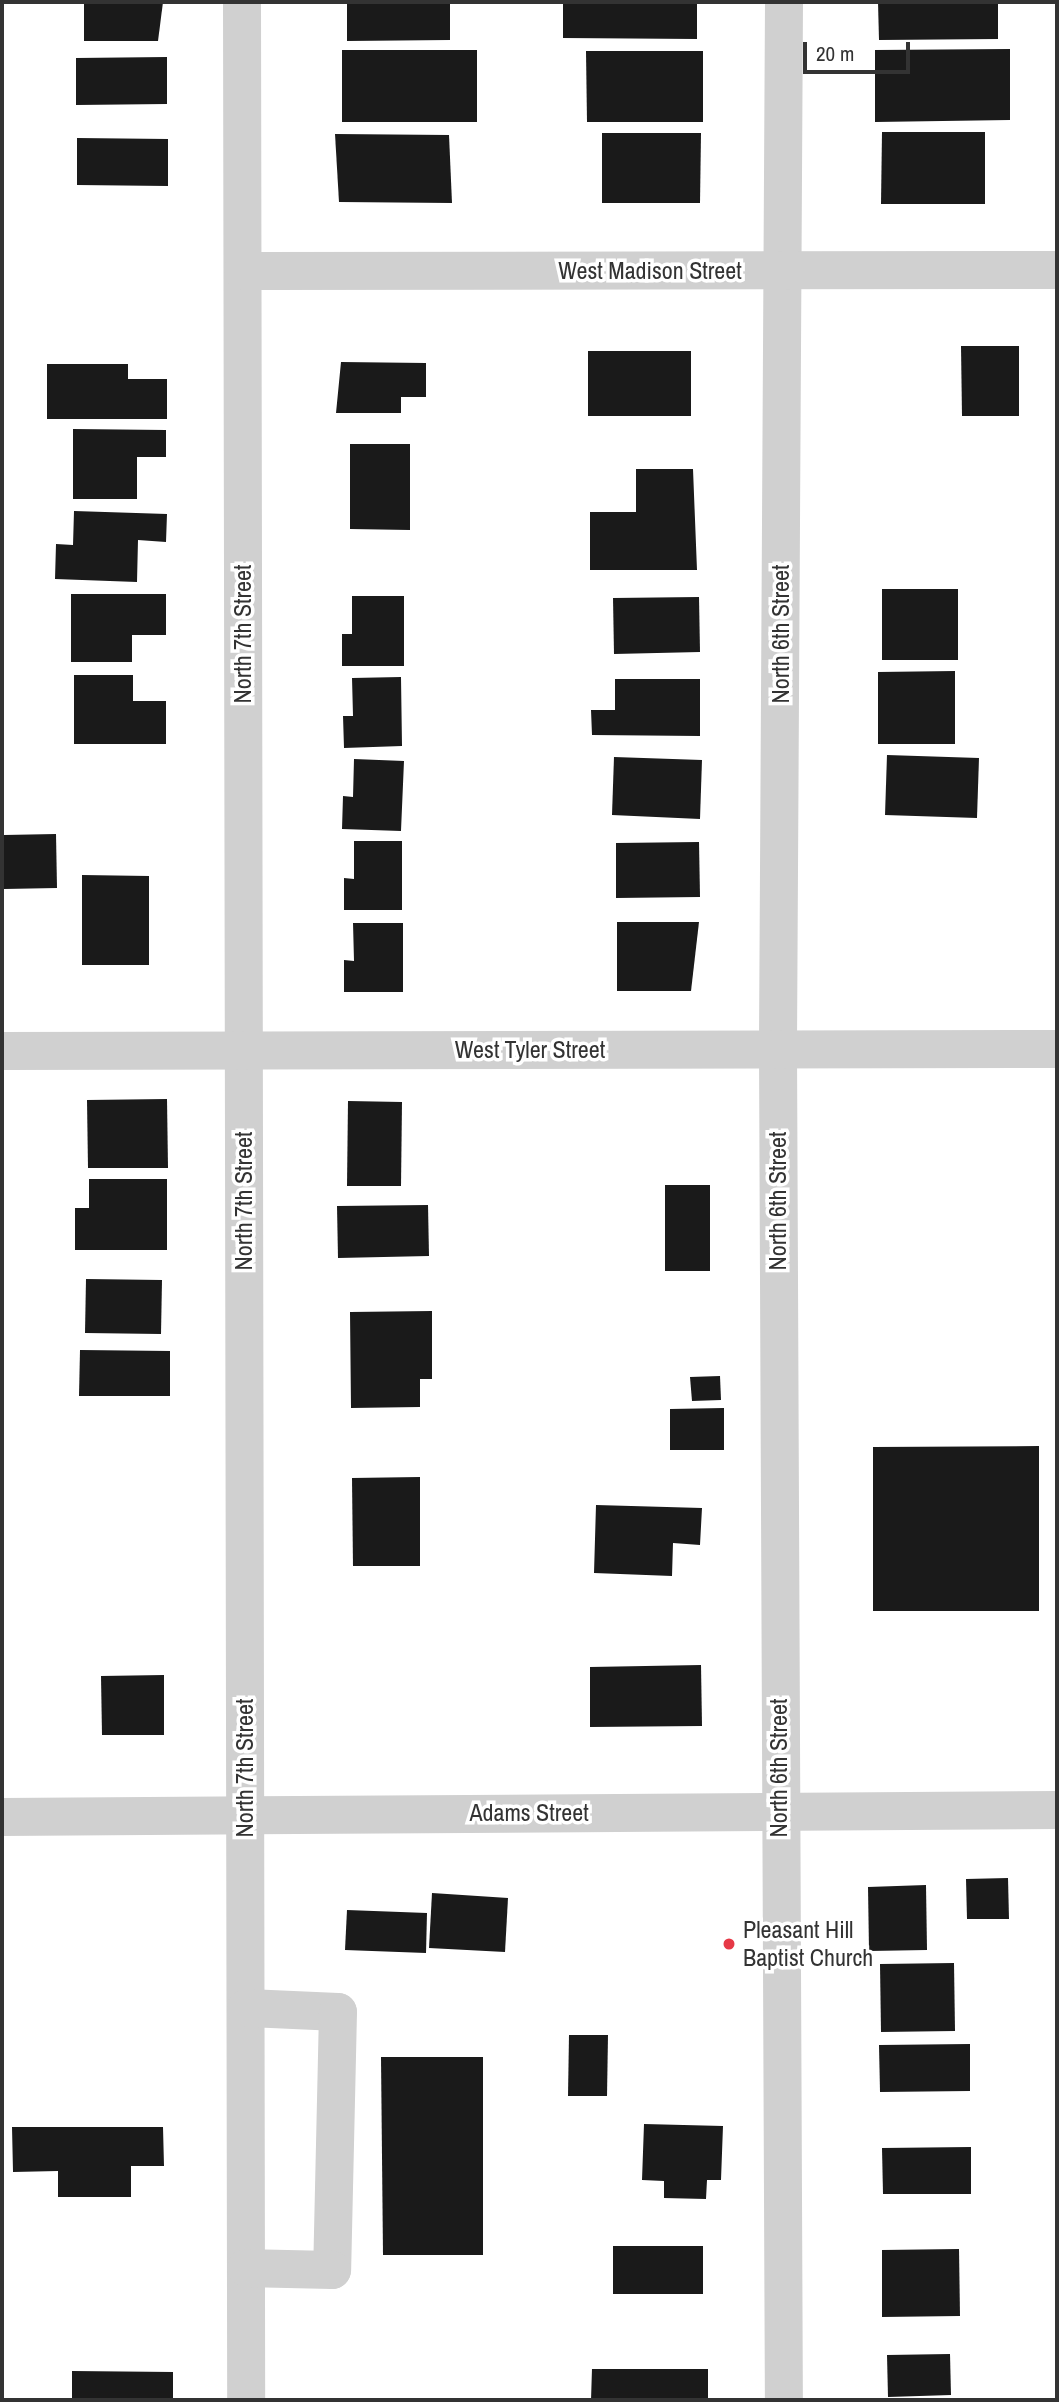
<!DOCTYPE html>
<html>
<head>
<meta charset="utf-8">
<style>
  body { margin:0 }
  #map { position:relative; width:1059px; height:2402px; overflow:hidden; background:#fff; font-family:"Archivo Narrow",sans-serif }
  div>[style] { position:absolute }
  .building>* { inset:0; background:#1a1a1a }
  .minor>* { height:38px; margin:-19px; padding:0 19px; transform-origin:19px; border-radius:19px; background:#d0d0d0 }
  .dots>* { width:19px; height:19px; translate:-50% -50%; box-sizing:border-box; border:4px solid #fff; border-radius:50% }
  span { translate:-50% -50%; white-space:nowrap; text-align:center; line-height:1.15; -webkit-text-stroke:7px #fff; paint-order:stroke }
  .street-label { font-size:24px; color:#333 }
  .poi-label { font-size:24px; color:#333 }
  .left { translate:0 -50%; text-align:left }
  .frame { position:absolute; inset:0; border:4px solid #333; pointer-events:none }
  .scale { position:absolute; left:803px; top:42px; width:107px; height:32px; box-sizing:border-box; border:4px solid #333; border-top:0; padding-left:9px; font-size:21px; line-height:24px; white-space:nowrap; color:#333; -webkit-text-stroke:5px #fff; paint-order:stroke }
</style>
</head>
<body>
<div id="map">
  <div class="building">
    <div style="clip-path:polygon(84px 2px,163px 2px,158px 41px,84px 41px)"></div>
    <div style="clip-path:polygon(347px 2px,450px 2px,450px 40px,347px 41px)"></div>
    <div style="clip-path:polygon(563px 2px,697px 2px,697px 39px,563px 38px)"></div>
    <div style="clip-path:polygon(878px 2px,998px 2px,998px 39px,879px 40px)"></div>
    <div style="clip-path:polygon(1010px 49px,1010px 120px,875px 122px,875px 50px)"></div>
    <div style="clip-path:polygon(342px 50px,477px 50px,477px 122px,342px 122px)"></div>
    <div style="clip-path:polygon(586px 51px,703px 51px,703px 122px,587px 122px)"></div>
    <div style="clip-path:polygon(167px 57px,167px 104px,76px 105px,76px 58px)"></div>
    <div style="clip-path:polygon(882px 132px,985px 132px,985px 204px,881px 204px)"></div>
    <div style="clip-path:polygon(602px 133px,701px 133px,700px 203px,602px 203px)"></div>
    <div style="clip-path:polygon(335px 134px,449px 135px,452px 203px,339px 202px)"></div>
    <div style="clip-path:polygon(77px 138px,168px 139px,168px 186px,77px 185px)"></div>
    <div style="clip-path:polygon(961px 346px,1019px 346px,1019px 416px,962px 416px)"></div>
    <div style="clip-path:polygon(588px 351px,691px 351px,691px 416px,588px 416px)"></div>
    <div style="clip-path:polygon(341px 362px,426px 363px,426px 397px,401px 397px,401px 413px,336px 413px)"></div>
    <div style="clip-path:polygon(47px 364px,128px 364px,128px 379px,167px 379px,167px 419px,47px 419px)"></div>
    <div style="clip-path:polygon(73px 429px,166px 430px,166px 457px,137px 457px,137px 499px,73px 499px)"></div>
    <div style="clip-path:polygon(350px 444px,410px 444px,410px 530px,350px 529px)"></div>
    <div style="clip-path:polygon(636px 469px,693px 469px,697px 570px,590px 570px,590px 512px,636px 512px)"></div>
    <div style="clip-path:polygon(74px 511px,167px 514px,166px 542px,138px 540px,137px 582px,55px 579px,56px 544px,73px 545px)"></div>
    <div style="clip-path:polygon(882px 589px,958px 589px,958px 660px,882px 660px)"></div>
    <div style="clip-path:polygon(71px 594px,166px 594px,166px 635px,132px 635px,132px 662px,71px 662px)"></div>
    <div style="clip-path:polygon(352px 596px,404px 596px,404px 666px,342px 666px,342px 634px,352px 634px)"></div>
    <div style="clip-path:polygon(699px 597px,700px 652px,614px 654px,613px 598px)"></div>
    <div style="clip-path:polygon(955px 671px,955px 744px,878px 744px,878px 672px)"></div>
    <div style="clip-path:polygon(74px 675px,133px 675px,133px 701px,166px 701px,166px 744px,74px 744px)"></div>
    <div style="clip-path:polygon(401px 677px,402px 746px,344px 748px,343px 716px,353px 716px,352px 678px)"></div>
    <div style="clip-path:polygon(615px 679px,700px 679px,700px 736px,592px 735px,591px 710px,615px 710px)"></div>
    <div style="clip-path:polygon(887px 755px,979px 758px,977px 818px,885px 815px)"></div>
    <div style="clip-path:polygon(614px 757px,702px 760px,700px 819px,612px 815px)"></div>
    <div style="clip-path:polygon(354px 759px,404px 761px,401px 831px,342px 829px,343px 796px,353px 797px)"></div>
    <div style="clip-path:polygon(56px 834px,57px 888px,4px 889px,4px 835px)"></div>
    <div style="clip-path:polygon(354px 841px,402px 841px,402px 910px,344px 910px,344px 878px,354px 879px)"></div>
    <div style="clip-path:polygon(699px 842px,700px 897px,616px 898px,616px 843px)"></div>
    <div style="clip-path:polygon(82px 875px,149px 876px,149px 965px,82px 965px)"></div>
    <div style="clip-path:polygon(617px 922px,699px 922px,691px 991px,617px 991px)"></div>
    <div style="clip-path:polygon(353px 923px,403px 923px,403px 992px,344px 992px,344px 960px,354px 961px)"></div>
    <div style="clip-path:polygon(167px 1099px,168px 1168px,88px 1168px,87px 1100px)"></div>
    <div style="clip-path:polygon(348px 1101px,402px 1102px,401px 1186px,347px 1186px)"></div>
    <div style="clip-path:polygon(89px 1179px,167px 1179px,167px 1250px,75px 1250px,75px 1208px,89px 1208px)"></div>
    <div style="clip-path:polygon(665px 1185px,710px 1185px,710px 1271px,665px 1271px)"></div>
    <div style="clip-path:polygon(428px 1205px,429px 1256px,338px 1258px,337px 1206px)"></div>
    <div style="clip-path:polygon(86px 1279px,162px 1280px,161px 1334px,85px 1333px)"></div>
    <div style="clip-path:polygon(432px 1311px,432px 1379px,420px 1379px,420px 1407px,351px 1408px,350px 1312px)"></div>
    <div style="clip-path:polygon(80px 1350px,170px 1351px,170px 1396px,79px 1396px)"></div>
    <div style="clip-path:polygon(720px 1376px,721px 1400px,692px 1401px,690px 1377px)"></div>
    <div style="clip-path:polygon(724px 1408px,724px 1450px,670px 1450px,670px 1409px)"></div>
    <div style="clip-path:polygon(1039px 1446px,1039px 1611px,873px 1611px,873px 1447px)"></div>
    <div style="clip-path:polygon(420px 1477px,420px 1566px,353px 1566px,352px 1478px)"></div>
    <div style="clip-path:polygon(596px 1505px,702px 1508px,700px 1545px,673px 1543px,672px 1576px,594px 1573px)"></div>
    <div style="clip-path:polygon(701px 1665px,702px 1726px,590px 1727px,590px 1667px)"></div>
    <div style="clip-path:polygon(164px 1675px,164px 1735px,102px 1735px,101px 1676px)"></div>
    <div style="clip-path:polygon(1008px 1878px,1009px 1919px,967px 1919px,966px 1879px)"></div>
    <div style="clip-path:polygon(926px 1885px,927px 1950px,869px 1951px,868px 1887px)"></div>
    <div style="clip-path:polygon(432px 1893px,508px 1898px,505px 1952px,429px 1948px)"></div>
    <div style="clip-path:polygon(347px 1910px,427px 1913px,426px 1953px,345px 1950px)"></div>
    <div style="clip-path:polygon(954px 1963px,955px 2031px,881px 2032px,880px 1964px)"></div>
    <div style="clip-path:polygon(569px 2035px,608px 2035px,607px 2096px,568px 2096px)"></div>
    <div style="clip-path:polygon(970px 2044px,970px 2091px,880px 2092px,879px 2045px)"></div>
    <div style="clip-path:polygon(381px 2057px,483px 2057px,483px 2255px,383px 2255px)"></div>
    <div style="clip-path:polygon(644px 2124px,723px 2126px,721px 2180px,707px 2180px,706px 2199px,664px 2198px,664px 2181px,642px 2180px)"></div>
    <div style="clip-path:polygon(12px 2127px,163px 2127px,164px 2166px,131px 2166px,131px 2197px,58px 2197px,58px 2171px,13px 2172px)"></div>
    <div style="clip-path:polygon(971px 2147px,971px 2194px,883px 2194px,882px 2148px)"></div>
    <div style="clip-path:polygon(613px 2246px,703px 2246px,703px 2294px,613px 2294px)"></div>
    <div style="clip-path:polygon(959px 2249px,960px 2316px,882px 2317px,882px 2250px)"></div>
    <div style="clip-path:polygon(950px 2354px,951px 2395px,888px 2397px,887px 2355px)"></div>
    <div style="clip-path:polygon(592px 2369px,708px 2369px,708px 2400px,591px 2400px)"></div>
    <div style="clip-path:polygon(72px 2371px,173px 2372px,173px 2400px,72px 2400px)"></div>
  </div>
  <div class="minor">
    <div style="left:242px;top:2px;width:2398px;rotate:89.9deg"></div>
    <div style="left:784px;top:2px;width:1048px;rotate:90.33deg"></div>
    <div style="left:778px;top:1050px;width:1350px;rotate:89.75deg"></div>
    <div style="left:243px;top:271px;width:814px;rotate:-0.07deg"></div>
    <div style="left:2px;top:1051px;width:1055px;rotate:-0.11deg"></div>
    <div style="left:2px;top:1817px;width:1055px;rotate:-0.38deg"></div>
    <div style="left:246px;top:2008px;width:92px;rotate:2.5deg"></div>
    <div style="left:338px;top:2012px;width:258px;rotate:91.3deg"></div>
    <div style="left:332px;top:2270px;width:86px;rotate:-178.7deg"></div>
  </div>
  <div class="dots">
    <div style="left:729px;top:1944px;background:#e63946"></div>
  </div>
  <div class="street-label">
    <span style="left:650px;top:271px">West Madison Street</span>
    <span style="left:243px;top:634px;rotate:-90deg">North 7th Street</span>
    <span style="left:781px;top:634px;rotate:-90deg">North 6th Street</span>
    <span style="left:530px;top:1050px">West Tyler Street</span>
    <span style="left:244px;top:1201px;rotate:-90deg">North 7th Street</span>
    <span style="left:778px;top:1201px;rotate:-90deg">North 6th Street</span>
    <span style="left:245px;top:1768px;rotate:-90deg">North 7th Street</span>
    <span style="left:779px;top:1768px;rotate:-90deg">North 6th Street</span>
    <span style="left:529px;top:1813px">Adams Street</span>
  </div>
  <div class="poi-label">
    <span class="left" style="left:743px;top:1944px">Pleasant Hill<br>Baptist Church</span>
  </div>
  <div class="frame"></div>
  <div class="scale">20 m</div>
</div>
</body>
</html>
